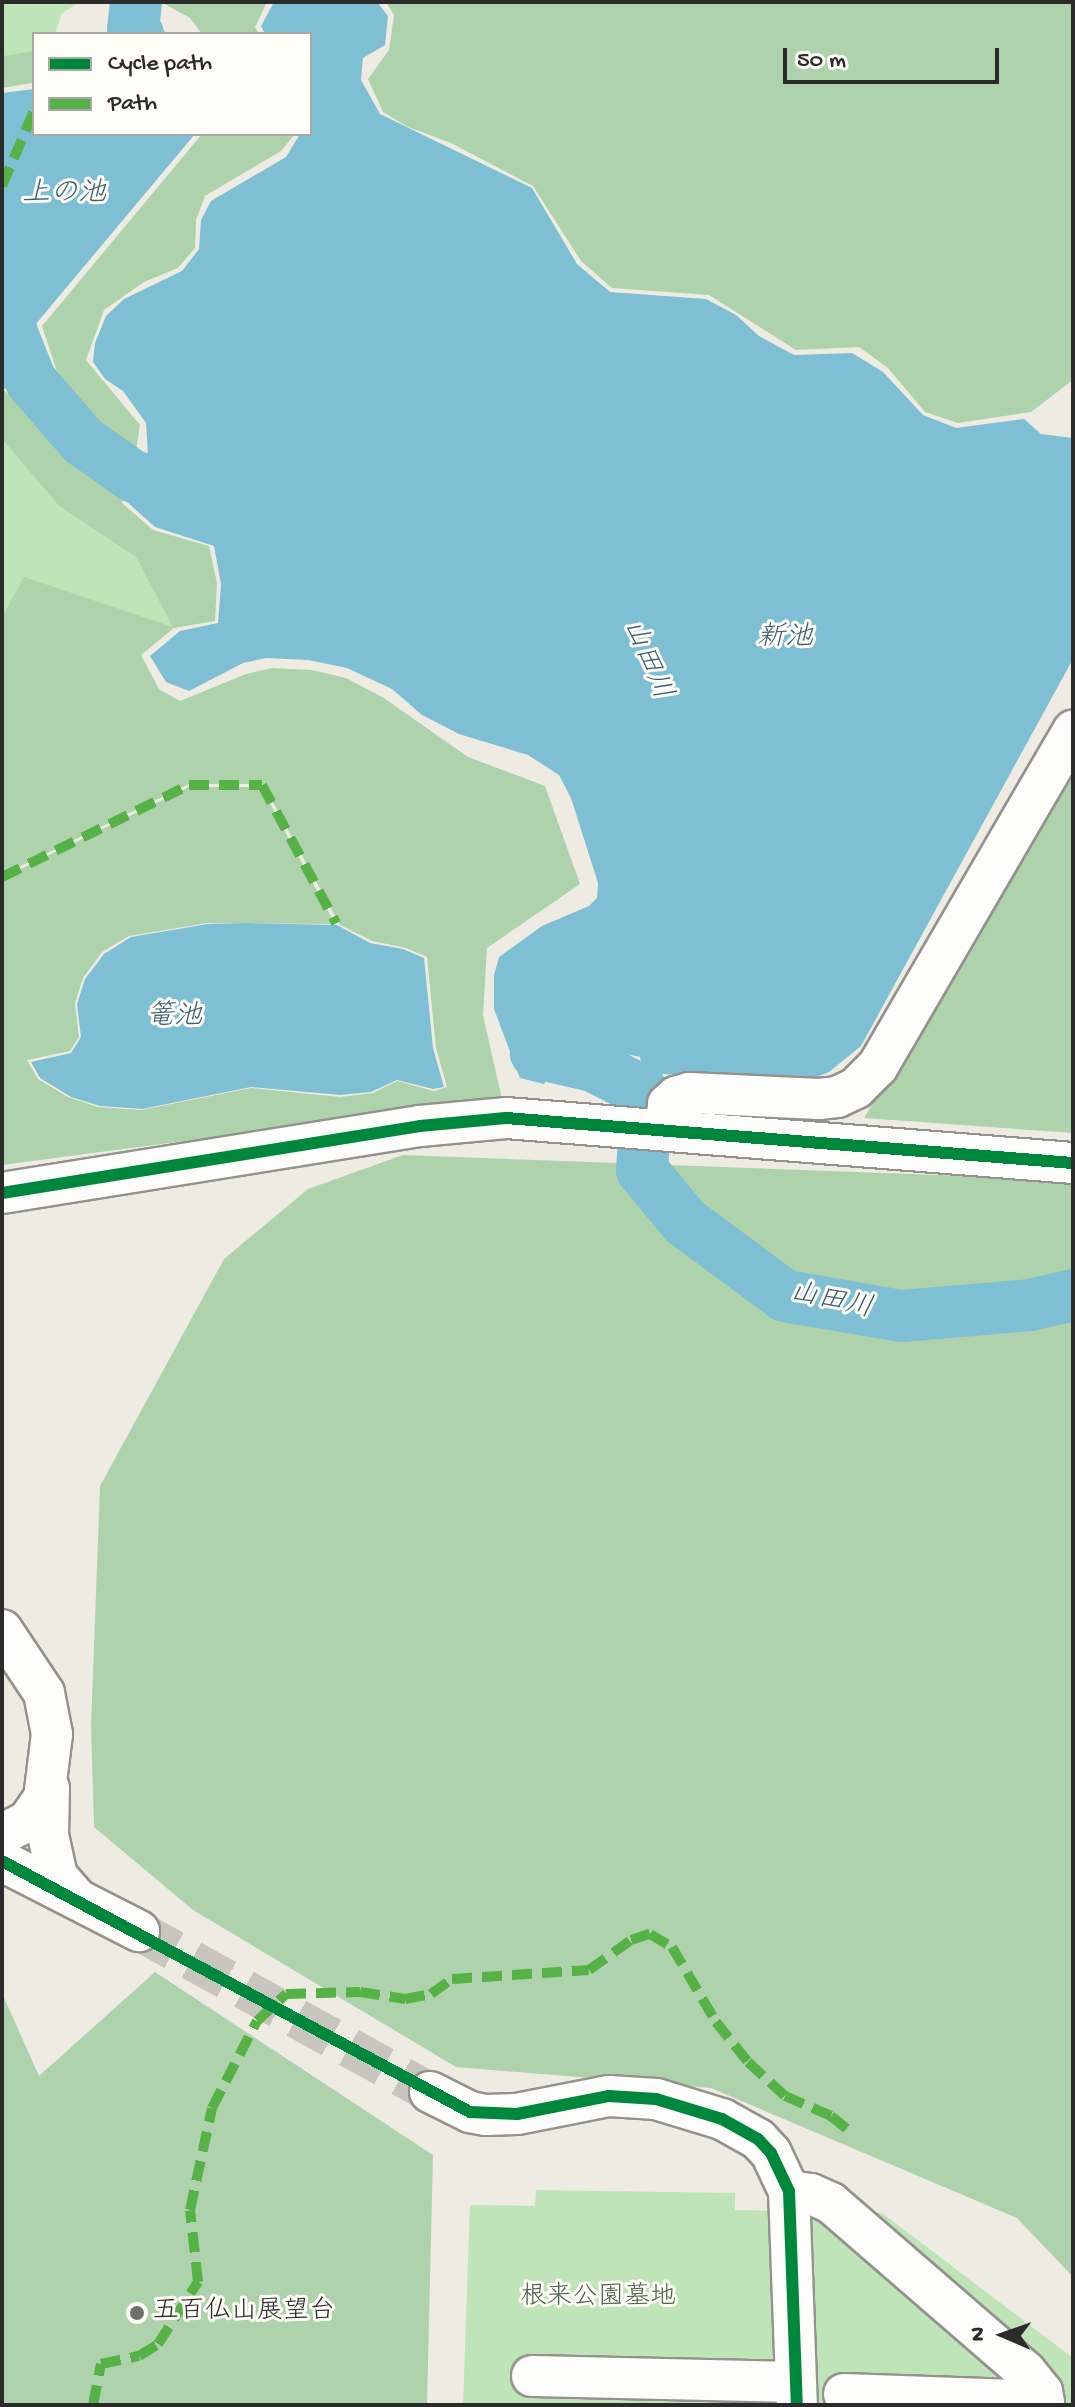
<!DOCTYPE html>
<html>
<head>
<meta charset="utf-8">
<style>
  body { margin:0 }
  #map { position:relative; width:1075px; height:2407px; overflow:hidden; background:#eeece2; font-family:"Gochi Hand","Klee One",sans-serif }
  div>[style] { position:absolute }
  .green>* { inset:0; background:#bfe4b8 }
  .forest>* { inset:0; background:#aed2ab }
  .water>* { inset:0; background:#7ebfd3 }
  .river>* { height:52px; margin:-26px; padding:0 26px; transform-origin:26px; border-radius:26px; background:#7ebfd3 }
  .minor-tunnel>* { height:40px; margin-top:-20px; transform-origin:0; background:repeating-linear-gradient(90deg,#c7c5bd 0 40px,transparent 0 60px) }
  .roads { filter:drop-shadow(2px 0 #93928d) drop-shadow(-2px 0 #93928d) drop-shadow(0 2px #93928d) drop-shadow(0 -2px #93928d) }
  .minor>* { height:40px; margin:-20px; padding:0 20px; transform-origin:20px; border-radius:20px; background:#fcfcfb }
  .quiet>* { height:10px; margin-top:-5px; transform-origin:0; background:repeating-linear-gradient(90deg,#56b246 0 20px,transparent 0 30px) }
  .cycleway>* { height:12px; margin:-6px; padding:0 6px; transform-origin:6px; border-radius:6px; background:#00873e }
  .dots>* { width:22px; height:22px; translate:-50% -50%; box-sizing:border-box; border:4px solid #fdfcf7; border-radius:50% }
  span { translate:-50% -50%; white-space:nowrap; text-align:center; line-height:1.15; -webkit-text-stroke:6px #fdfcf7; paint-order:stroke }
  .park-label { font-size:26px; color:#4c604b }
  .poi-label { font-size:26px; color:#2b2b2b }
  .left { translate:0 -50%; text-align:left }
  .water-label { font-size:28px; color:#395f6c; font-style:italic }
  .frame { position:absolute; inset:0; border:4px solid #2b2b2b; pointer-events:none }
  .legend { position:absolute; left:32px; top:32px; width:280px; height:104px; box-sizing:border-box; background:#fdfcf7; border:2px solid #a9a8a5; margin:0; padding:10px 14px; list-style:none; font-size:24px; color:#2b2b2b }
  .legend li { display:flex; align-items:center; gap:16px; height:40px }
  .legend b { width:40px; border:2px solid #a9a8a5 }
  .north { position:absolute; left:963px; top:2295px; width:80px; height:80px; -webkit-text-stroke:6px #fdfcf7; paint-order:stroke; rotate:272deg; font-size:22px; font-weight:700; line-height:32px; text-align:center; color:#2b2b2b }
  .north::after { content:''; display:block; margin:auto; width:28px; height:36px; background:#2b2b2b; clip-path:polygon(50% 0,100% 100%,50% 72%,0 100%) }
  .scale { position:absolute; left:783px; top:48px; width:216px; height:36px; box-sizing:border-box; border:4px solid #2b2b2b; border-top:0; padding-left:10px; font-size:24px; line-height:28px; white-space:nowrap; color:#2b2b2b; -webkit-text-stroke:6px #fdfcf7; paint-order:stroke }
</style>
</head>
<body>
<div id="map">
  <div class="green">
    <div style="clip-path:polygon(2px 2px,80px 2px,62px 13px,55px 34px,34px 34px,34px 51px,2px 56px)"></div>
    <div style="clip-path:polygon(2px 439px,59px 506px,136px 557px,164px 604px,174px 628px,24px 578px,2px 617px)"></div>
    <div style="clip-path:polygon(536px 2190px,735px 2193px,735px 2210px,882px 2213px,1073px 2358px,1073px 2405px,463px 2405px,470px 2205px,535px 2206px)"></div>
  </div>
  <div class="forest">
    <div style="clip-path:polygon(161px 2px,267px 2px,255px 27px,259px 34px,202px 34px,190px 18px)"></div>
    <div style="clip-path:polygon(386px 2px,1073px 2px,1073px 380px,1031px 412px,958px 423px,925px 412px,888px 368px,859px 347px,796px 350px,709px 295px,612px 288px,581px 261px,533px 186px,451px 143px,408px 127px,383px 112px,368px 79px,389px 50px,394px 15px)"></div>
    <div style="clip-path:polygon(34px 51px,32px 83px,2px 88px,2px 56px)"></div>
    <div style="clip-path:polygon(202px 134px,295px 134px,281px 151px,205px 196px,196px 220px,195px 248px,178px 268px,144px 282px,104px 310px,86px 360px,140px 425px,136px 450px,129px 461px,96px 439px,58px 375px,42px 326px)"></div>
    <div style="clip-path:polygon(2px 389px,127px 482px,122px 503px,153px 530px,209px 546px,217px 583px,215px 621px,174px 628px,141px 655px,159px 689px,180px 701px,246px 674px,272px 668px,312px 670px,346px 678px,384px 698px,468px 757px,545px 786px,580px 884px,487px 948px,483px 1015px,502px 1099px,2px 1165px,2px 878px,189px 787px,261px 787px,335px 924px,208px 923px,129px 936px,102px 952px,83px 978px,75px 1003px,79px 1037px,70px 1051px,27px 1060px,38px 1079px,68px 1097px,98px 1107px,141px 1110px,251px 1088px,340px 1097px,373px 1093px,397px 1081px,434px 1091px,447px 1087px,436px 1048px,427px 957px,406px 948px,372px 941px,340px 925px,263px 784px,189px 784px,2px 875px,2px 617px,24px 577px,173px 627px,136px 557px,59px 506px,2px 439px)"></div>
    <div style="clip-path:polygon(1073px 771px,1073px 1133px,864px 1118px)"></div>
    <div style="clip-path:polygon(403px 1155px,1073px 1180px,1073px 2277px,1017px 2218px,711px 2088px,456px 2067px,193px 1910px,94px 1827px,91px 1726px,100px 1486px,224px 1259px,308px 1189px)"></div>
    <div style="clip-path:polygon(155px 1972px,433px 2155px,427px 2405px,2px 2405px,2px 1993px,39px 2076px)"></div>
  </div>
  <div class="water">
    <div style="clip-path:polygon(274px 2px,377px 2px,388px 16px,385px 45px,363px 58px,361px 80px,380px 114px,532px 188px,577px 264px,610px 292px,706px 299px,736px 315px,759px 336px,794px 355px,852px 353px,883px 372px,923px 415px,956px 428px,1024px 419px,1041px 434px,1073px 438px,1073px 659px,861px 1046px,829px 1072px,809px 1080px,659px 1074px,642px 1068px,640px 1057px,563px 1040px,554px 1044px,550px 1076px,544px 1084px,520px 1078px,494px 1009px,494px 975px,499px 957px,542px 926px,589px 906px,597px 898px,598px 883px,571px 798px,559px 775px,528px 755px,459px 734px,422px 715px,392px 689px,347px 668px,308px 660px,266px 658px,243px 663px,189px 691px,166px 682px,150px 656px,180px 631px,218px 623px,221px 584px,214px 546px,155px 527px,126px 501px,148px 455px,146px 423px,123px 391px,105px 379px,93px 362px,95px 343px,106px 316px,124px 299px,182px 271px,199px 249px,201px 220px,211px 201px,286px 157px,300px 134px,310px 134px,310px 34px,265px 34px,261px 26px)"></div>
    <div style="clip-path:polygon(151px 18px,167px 34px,122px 34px,125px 25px)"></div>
    <div style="clip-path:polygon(34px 89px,34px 134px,195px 134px,35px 325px,43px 361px,5px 389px,2px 387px,2px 93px)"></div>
    <div style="clip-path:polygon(248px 923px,337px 925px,370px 943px,403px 949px,424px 958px,433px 1048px,444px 1087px,433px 1089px,397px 1080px,371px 1092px,340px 1095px,251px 1087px,142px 1109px,100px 1106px,71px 1097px,40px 1078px,31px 1062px,71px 1053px,81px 1037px,77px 1004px,85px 979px,104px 954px,131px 937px,208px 924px)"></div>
  </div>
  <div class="river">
    <div style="left:136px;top:2px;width:27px;rotate:96deg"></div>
    <div style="left:133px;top:29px;width:7px;rotate:45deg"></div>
    <div style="left:8px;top:306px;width:25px;rotate:83deg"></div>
    <div style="left:11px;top:331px;width:54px;rotate:68.2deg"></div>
    <div style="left:31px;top:381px;width:79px;rotate:49.1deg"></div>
    <div style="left:83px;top:441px;width:62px;rotate:35.2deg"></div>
    <div style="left:134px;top:477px;width:72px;rotate:9.6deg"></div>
    <div style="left:561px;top:1007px;width:19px;rotate:133deg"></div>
    <div style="left:548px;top:1021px;width:34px;rotate:111deg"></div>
    <div style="left:536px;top:1053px;width:58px;rotate:12.8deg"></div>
    <div style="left:593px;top:1066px;width:54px;rotate:26.6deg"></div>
    <div style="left:641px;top:1090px;width:21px;rotate:76deg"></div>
    <div style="left:646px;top:1110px;width:60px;rotate:93.8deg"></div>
    <div style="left:642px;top:1170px;width:67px;rotate:50.4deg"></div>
    <div style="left:685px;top:1222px;width:124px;rotate:36.5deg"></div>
    <div style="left:785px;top:1296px;width:119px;rotate:9.7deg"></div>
    <div style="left:902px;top:1316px;width:128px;rotate:-4.9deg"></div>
    <div style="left:1030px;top:1305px;width:44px;rotate:-13.1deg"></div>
  </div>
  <div class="minor-tunnel">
    <div style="left:139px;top:1931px;width:333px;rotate:29deg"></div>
  </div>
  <div class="roads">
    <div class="minor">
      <div style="left:665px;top:1130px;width:26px;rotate:-83deg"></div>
      <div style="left:668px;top:1104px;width:11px;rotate:-41deg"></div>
      <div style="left:676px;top:1097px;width:14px;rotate:-17deg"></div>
      <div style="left:689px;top:1093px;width:130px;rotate:2.6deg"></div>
      <div style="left:819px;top:1099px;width:18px;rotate:-6deg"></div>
      <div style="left:837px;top:1097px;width:21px;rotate:-25deg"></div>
      <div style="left:856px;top:1088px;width:31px;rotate:-45deg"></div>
      <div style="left:878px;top:1066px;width:388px;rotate:-59.8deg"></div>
      <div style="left:2px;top:1193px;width:423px;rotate:-9.1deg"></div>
      <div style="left:420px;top:1126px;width:86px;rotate:-5.3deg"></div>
      <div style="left:506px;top:1118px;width:569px;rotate:4.54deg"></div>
      <div style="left:2px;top:1630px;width:76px;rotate:56.3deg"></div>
      <div style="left:44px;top:1693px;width:42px;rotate:79deg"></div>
      <div style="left:52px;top:1734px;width:64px;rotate:97.1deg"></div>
      <div style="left:44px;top:1798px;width:28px;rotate:125deg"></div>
      <div style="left:28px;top:1821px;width:29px;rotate:153deg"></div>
      <div style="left:49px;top:1788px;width:47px;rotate:91.2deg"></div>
      <div style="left:48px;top:1835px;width:42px;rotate:77.6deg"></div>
      <div style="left:57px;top:1876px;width:30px;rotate:49deg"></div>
      <div style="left:2px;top:1861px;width:154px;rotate:27.1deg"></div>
      <div style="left:430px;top:2092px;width:45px;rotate:26.6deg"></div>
      <div style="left:470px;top:2112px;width:16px;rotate:11deg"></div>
      <div style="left:486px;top:2115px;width:31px;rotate:-2deg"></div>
      <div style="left:517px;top:2114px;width:94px;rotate:-11.1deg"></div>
      <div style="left:609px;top:2096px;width:47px;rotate:3.7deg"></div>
      <div style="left:656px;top:2099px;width:69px;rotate:16.9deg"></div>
      <div style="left:722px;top:2119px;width:41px;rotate:29.1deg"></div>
      <div style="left:758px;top:2139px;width:19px;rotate:47deg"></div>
      <div style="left:771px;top:2153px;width:42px;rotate:64.7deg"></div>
      <div style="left:789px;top:2191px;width:214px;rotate:87.9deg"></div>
      <div style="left:789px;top:2191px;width:22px;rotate:8deg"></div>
      <div style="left:811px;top:2194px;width:22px;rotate:24deg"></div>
      <div style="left:831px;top:2203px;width:258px;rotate:40.9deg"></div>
      <div style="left:1026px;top:2372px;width:26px;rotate:51deg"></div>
      <div style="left:1042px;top:2392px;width:13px;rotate:81deg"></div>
      <div style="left:532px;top:2376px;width:264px;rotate:1.3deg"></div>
      <div style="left:844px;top:2394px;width:200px;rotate:2deg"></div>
    </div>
  </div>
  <div class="quiet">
    <div style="left:2px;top:186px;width:82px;rotate:-66.9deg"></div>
    <div style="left:2px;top:877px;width:208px;rotate:-26.2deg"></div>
    <div style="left:189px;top:785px;width:73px"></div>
    <div style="left:262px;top:785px;width:157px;rotate:61.8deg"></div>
    <div style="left:93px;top:2405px;width:42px;rotate:-79deg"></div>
    <div style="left:101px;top:2364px;width:39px;rotate:-12deg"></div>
    <div style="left:139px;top:2356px;width:22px;rotate:-32deg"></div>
    <div style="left:158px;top:2344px;width:74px;rotate:-57.2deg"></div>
    <div style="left:198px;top:2282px;width:72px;rotate:-96.3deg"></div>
    <div style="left:190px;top:2210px;width:104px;rotate:-77.8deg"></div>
    <div style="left:212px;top:2108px;width:98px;rotate:-62.7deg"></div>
    <div style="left:257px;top:2021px;width:40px;rotate:-43deg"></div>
    <div style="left:286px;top:1994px;width:74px;rotate:-1.5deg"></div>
    <div style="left:360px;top:1992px;width:46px;rotate:8.8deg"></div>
    <div style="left:405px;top:1999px;width:26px;rotate:-11deg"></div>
    <div style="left:431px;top:1994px;width:26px;rotate:-36deg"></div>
    <div style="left:452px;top:1979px;width:137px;rotate:-3.8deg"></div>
    <div style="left:589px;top:1970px;width:52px;rotate:-35.5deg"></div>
    <div style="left:631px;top:1940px;width:20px;rotate:-18deg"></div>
    <div style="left:650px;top:1934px;width:26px;rotate:31deg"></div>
    <div style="left:672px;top:1947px;width:87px;rotate:59.6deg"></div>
    <div style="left:716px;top:2022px;width:51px;rotate:51.3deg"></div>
    <div style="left:748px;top:2062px;width:50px;rotate:42.6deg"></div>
    <div style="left:785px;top:2096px;width:50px;rotate:23.5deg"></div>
    <div style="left:831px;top:2116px;width:28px;rotate:39deg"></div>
  </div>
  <div class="cycleway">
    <div style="left:2px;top:1193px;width:423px;rotate:-9.1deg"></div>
    <div style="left:420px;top:1126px;width:86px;rotate:-5.3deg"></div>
    <div style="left:506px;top:1118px;width:569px;rotate:4.54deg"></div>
    <div style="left:2px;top:1861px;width:531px;rotate:28.21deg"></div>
    <div style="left:470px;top:2112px;width:47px;rotate:2.4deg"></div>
    <div style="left:517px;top:2114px;width:94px;rotate:-11.1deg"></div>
    <div style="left:609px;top:2096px;width:47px;rotate:3.7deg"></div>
    <div style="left:656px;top:2099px;width:69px;rotate:16.9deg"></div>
    <div style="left:722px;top:2119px;width:41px;rotate:29.1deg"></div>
    <div style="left:758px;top:2139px;width:19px;rotate:47deg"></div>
    <div style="left:771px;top:2153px;width:42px;rotate:64.7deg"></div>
    <div style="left:789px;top:2191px;width:214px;rotate:87.9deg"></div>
  </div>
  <div class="dots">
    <div style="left:137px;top:2313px;background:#6f6f6b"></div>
  </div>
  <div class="park-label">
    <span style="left:598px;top:2299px">根来公園墓地</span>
  </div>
  <div class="poi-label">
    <span class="left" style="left:153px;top:2313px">五百仏山展望台</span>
  </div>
  <div class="water-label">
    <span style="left:64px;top:195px">上の池</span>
    <span style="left:785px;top:639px">新池</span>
    <span style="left:646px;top:660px;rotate:67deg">山田川</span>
    <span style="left:174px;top:1018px">篭池</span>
    <span style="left:831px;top:1302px;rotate:12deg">山田川</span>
  </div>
  <div class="frame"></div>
  <ul class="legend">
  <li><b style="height:10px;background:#00873e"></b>Cycle path</li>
  <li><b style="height:10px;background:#56b246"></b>Path</li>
  </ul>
  <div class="north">N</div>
  <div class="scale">50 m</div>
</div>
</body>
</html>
